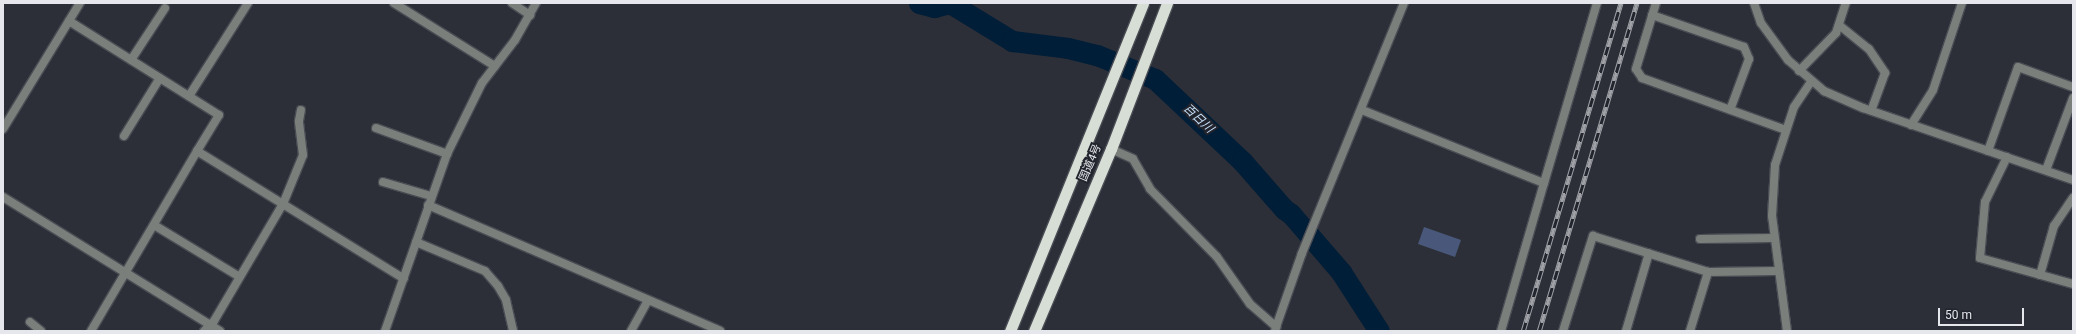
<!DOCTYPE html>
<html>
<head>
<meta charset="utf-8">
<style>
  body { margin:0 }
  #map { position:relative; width:2076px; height:334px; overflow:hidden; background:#2c2f37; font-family:Roboto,"Noto Sans JP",sans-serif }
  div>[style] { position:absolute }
  .green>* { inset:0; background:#49587a }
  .river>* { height:21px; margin:-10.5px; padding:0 10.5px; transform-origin:10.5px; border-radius:10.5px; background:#001e38 }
  .roads { filter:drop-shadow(1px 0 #4a4c54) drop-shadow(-1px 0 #4a4c54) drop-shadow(0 1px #4a4c54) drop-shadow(0 -1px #4a4c54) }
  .minor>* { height:8px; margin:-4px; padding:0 4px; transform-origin:4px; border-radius:4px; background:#7b7f7b }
  .tertiary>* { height:8px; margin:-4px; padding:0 4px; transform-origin:4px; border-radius:4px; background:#7b7f7b }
  .trunk>* { height:11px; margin:-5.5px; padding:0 5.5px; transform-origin:5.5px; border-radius:5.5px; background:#d6ded6 }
  .rail>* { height:4.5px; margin-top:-2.25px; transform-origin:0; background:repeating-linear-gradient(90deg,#22252d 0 9px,#9fa1a7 0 18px); box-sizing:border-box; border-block:1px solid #9fa1a7 }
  span { translate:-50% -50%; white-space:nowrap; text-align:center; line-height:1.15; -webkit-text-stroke:4px #22252d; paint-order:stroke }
  .street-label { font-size:11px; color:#e5e7ec }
  .water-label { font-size:12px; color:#c6dff8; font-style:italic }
  .frame { position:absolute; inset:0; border:4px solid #e5e7ec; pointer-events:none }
  .scale { position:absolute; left:1938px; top:308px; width:86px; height:18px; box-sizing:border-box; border:2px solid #e5e7ec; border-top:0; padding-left:5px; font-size:12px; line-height:14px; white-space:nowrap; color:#e5e7ec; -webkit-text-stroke:3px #22252d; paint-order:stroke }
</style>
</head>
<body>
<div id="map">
  <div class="green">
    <div style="clip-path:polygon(1424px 227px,1461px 240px,1455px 257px,1418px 244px)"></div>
  </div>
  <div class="river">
    <div style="left:919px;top:3px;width:16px;rotate:15deg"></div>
    <div style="left:934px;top:7px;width:16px;rotate:-14deg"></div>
    <div style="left:950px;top:3px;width:73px;rotate:31.5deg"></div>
    <div style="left:1012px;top:41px;width:56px;rotate:7.1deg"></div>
    <div style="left:1068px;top:48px;width:30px;rotate:14deg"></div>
    <div style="left:1097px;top:55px;width:63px;rotate:22.5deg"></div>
    <div style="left:1155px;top:79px;width:120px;rotate:43.3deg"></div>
    <div style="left:1242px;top:161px;width:64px;rotate:48.8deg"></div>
    <div style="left:1284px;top:209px;width:9px;rotate:36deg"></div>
    <div style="left:1291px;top:214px;width:77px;rotate:49.2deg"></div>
    <div style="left:1341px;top:272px;width:70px;rotate:57.2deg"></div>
  </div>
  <div class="roads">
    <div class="minor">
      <div style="left:394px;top:3px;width:119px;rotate:32deg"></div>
      <div style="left:512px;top:3px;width:22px;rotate:34deg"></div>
      <div style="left:1656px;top:3px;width:69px;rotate:106.9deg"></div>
      <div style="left:1636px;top:69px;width:11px;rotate:56deg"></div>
      <div style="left:1642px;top:78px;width:153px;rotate:19.9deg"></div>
      <div style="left:1652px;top:15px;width:97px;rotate:19.2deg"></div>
      <div style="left:1744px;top:47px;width:13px;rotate:67deg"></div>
      <div style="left:1749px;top:59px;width:54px;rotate:110.4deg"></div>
      <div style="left:69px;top:21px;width:177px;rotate:32.1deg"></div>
      <div style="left:219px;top:115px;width:42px;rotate:121.4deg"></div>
      <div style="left:197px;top:151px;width:243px;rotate:31.7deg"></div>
      <div style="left:1839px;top:25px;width:38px;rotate:39deg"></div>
      <div style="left:1869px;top:49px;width:29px;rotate:56deg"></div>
      <div style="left:1885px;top:73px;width:40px;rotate:110.2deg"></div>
      <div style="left:131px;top:60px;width:62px;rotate:-56.8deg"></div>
      <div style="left:1799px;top:71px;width:53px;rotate:-45.8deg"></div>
      <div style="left:1836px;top:33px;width:32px;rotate:-72deg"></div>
      <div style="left:189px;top:96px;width:110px;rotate:-57.6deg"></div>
      <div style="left:1362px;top:110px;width:196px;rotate:21.9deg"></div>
      <div style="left:1544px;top:183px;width:154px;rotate:106.2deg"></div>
      <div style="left:1911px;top:125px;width:41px;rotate:-57.8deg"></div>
      <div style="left:1933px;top:90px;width:92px;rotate:-71.6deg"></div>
      <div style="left:376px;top:128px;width:76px;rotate:20.1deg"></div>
      <div style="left:3px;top:129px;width:148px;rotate:-58.6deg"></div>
      <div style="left:124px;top:136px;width:68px;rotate:-58.2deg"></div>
      <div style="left:1111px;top:149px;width:24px;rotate:24deg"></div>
      <div style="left:1133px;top:159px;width:34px;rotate:60deg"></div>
      <div style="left:1150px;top:189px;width:95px;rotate:45.4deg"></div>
      <div style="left:1217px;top:257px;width:57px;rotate:54.9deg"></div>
      <div style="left:1250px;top:304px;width:35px;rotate:41deg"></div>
      <div style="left:1276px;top:327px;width:4px;rotate:104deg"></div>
      <div style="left:1988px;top:151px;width:89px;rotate:-70.3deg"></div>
      <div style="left:2018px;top:67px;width:59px;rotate:20deg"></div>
      <div style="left:2007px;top:157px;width:50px;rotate:116.1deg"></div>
      <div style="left:1985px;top:202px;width:56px;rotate:95.1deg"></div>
      <div style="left:1980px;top:258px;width:97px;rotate:15.6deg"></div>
      <div style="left:2046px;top:170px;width:77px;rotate:-69.4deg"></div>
      <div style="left:383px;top:182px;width:50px;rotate:16.3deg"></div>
      <div style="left:3px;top:197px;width:255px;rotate:31.7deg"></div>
      <div style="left:428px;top:205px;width:318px;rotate:23.3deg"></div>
      <div style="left:154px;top:225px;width:100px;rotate:31.2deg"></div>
      <div style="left:1700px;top:239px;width:73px;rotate:-0.8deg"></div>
      <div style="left:416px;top:242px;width:75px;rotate:22.8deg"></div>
      <div style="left:485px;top:271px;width:20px;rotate:49deg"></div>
      <div style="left:498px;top:286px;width:16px;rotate:60deg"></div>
      <div style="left:506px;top:300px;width:32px;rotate:77deg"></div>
      <div style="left:2040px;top:275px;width:51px;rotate:-74.1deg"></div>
      <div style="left:2054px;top:226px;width:34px;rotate:-56deg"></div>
      <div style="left:30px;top:322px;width:14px;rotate:39deg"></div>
      <div style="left:91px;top:331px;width:209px;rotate:-59.5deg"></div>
      <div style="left:204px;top:331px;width:14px;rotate:-45deg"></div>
      <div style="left:214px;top:321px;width:136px;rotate:-59.5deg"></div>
      <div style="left:283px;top:204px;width:53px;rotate:-67.8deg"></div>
      <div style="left:303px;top:155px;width:34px;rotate:-97deg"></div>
      <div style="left:299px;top:121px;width:11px;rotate:-80deg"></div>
      <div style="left:385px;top:331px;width:188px;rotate:-70.7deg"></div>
      <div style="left:447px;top:154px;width:79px;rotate:-63.8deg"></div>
      <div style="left:482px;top:83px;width:54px;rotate:-52.5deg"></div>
      <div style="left:515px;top:40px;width:43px;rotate:-60.4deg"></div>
      <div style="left:631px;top:331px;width:35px;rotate:-61deg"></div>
      <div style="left:1563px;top:331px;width:100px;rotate:-72.5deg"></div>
      <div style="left:1593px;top:236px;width:121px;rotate:17.4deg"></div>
      <div style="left:1708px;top:272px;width:69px;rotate:-0.8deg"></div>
      <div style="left:1626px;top:331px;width:81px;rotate:-73.6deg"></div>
      <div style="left:1690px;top:331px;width:62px;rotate:-73deg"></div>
    </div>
    <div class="tertiary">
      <div style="left:1754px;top:3px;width:21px;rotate:71deg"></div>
      <div style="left:1761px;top:23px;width:46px;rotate:53.9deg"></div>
      <div style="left:1788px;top:60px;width:48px;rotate:40.7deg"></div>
      <div style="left:1824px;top:91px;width:43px;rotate:23.6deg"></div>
      <div style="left:1863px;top:108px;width:222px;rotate:18.9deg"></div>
      <div style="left:1544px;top:183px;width:188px;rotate:-73.6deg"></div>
      <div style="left:1276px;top:327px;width:78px;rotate:-70.6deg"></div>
      <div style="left:1302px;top:253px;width:270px;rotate:-67.8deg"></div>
      <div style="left:1787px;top:331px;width:116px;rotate:-97.4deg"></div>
      <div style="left:1772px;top:216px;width:51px;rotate:-86.6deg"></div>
      <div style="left:1775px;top:165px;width:61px;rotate:-71.9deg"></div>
      <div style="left:1794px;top:107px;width:30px;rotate:-56deg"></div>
    </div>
    <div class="trunk">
      <div style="left:1010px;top:331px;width:354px;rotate:-67.9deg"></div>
      <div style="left:1034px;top:331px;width:198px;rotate:-67.1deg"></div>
      <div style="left:1111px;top:149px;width:156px;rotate:-69deg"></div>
    </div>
  </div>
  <div class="rail">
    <div style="left:1523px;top:331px;width:342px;rotate:-73.4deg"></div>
    <div style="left:1539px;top:331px;width:342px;rotate:-73.4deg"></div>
  </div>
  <div class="street-label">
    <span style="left:1091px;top:163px;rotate:-67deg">国道4号</span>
  </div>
  <div class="water-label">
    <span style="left:1198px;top:119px;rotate:43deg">百日川</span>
  </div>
  <div class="frame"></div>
  <div class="scale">50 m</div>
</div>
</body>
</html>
